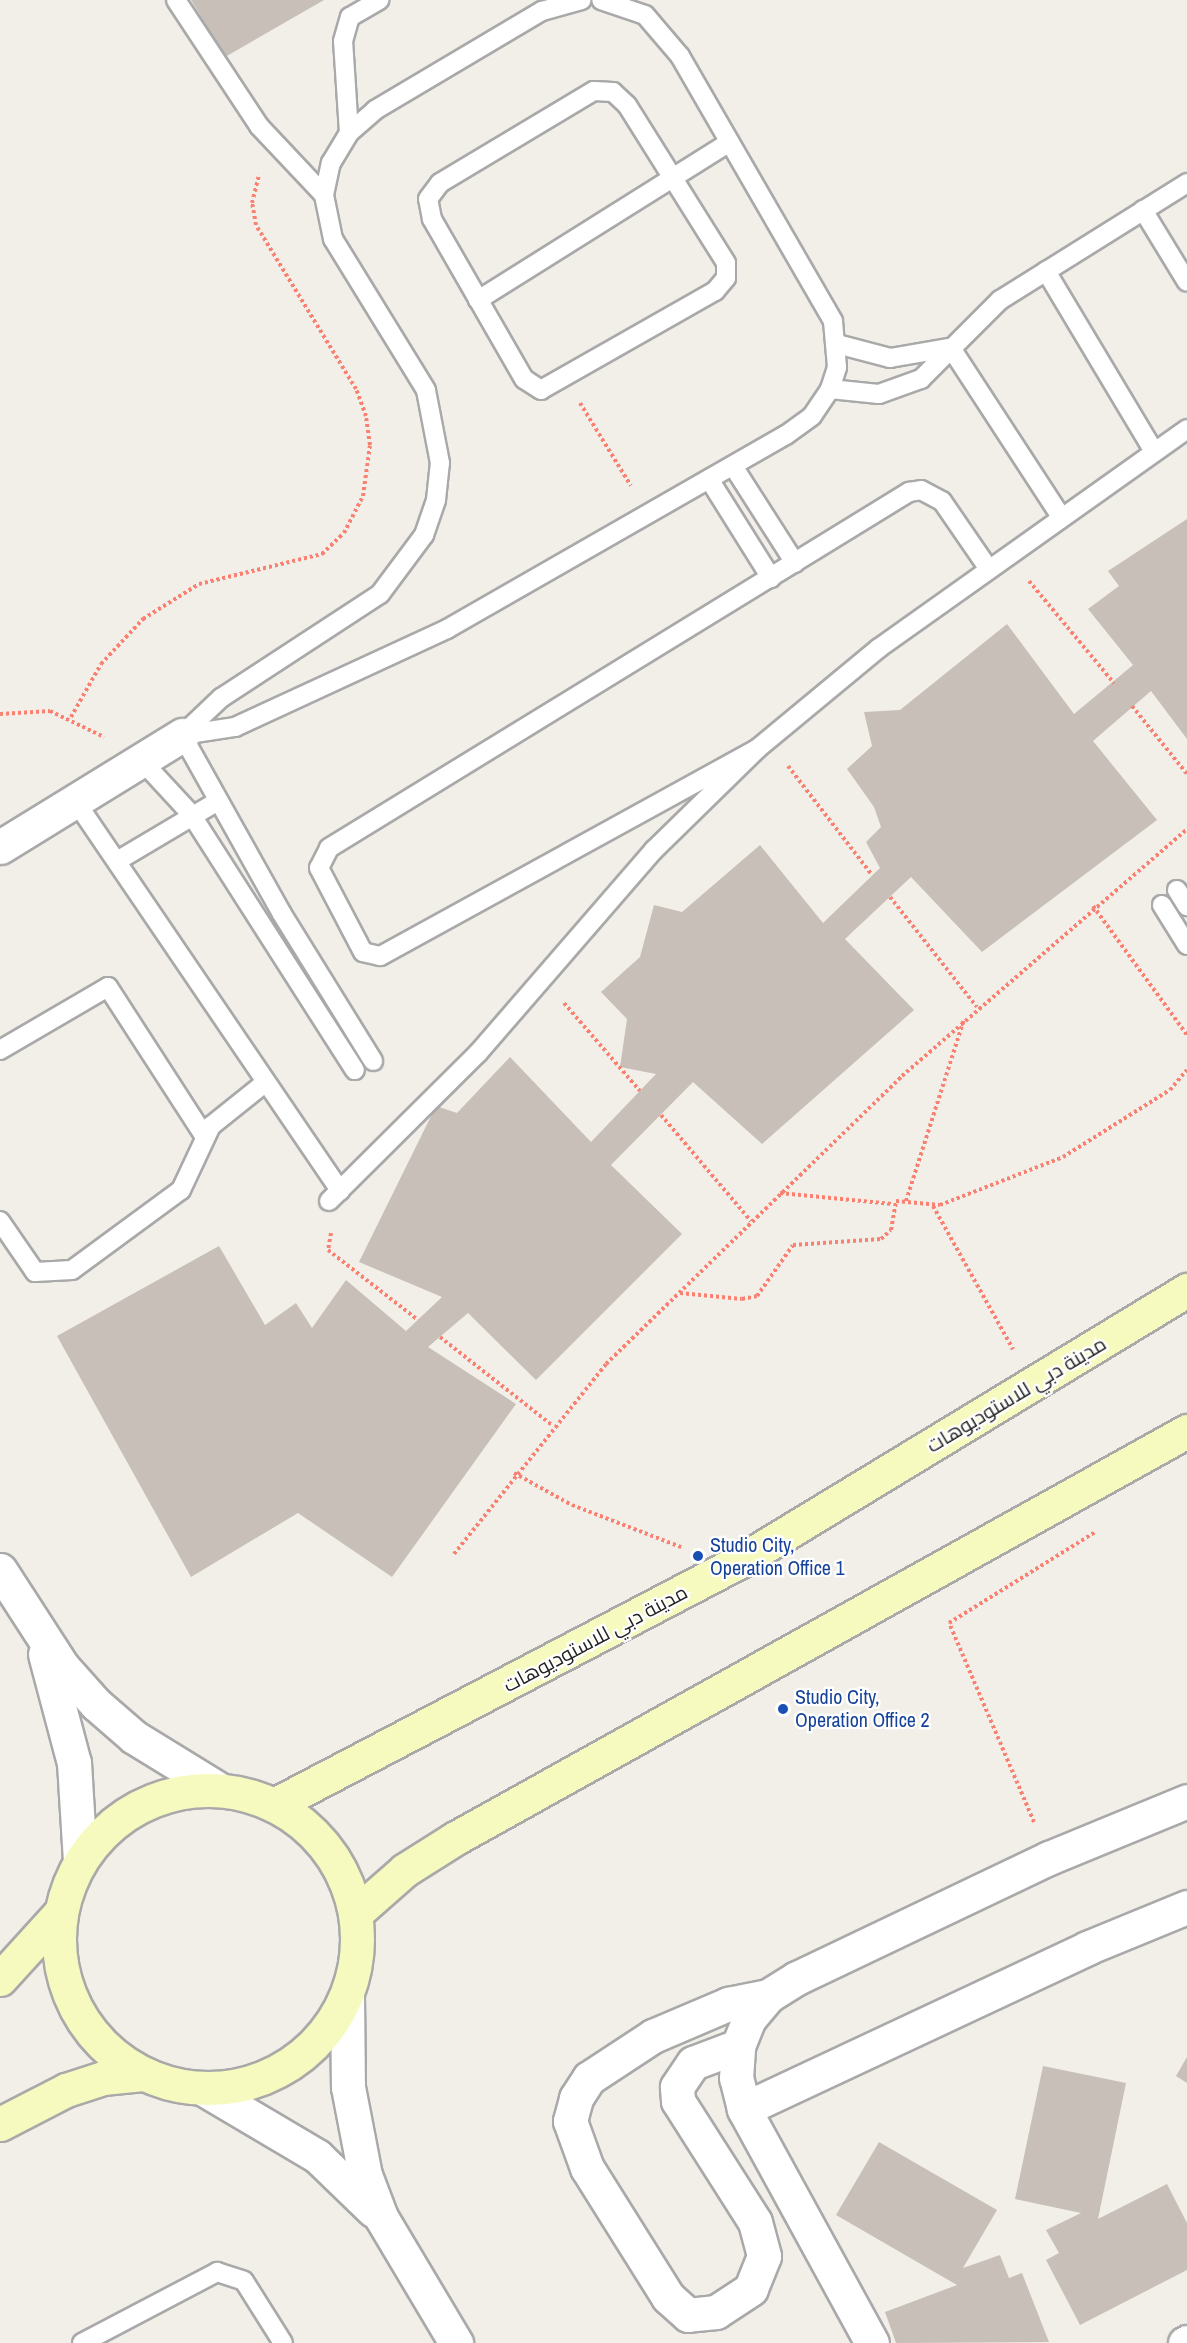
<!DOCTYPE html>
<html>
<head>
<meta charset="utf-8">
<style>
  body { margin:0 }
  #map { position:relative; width:1187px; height:2343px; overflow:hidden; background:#f2efe9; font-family:"Archivo Narrow",Cairo,sans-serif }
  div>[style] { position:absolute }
  .building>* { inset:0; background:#c7bfb8 }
  .path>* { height:4px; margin-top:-2px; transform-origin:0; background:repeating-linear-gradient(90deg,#fa8072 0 3px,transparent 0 6px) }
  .roads { filter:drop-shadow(2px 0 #a9a9a9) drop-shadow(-2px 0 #a9a9a9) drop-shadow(0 2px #a9a9a9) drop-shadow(0 -2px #a9a9a9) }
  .lane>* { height:18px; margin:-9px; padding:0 9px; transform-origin:9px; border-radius:9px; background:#fff }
  .street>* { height:33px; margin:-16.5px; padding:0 16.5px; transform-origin:16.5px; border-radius:16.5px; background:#fff }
  .secondary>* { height:33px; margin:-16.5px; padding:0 16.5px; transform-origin:16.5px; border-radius:16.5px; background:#f7fabf }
  .secondary>.ring { margin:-16.5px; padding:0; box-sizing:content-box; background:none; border:33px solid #f7fabf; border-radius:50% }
  .dots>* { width:16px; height:16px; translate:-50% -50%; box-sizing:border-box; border:3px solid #fff; border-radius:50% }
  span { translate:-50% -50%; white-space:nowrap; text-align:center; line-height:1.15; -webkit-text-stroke:4.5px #fff; paint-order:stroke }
  .street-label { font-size:20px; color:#222 }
  .transit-label { font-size:20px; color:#164399 }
  .left { translate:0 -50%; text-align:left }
</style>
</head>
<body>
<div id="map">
  <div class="building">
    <div style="clip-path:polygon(191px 0,324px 0,225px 57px)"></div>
    <div style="clip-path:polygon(1187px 519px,1187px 739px,1151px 691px,1093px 741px,1157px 820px,982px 952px,911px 877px,845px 939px,914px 1010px,762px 1144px,693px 1082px,611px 1165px,682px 1234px,536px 1380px,468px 1313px,428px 1347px,516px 1404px,392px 1577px,298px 1513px,191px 1577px,57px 1336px,219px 1246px,265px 1325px,296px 1303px,312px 1328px,346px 1280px,406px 1331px,442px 1297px,359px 1262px,436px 1106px,457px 1113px,510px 1057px,591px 1142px,656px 1074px,620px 1067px,627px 1019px,601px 992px,640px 957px,654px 905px,682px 912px,760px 845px,823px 923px,880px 868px,866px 842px,881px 827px,874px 807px,847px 769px,872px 746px,864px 712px,900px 710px,1007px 624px,1074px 714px,1133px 665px,1088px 609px,1119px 586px,1108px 571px)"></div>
    <div style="clip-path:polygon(1187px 2057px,1187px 2083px,1176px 2076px)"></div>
    <div style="clip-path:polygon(1043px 2066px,1126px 2083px,1098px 2219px,1167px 2184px,1187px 2223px,1187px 2270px,1080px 2325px,1046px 2260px,1059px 2253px,1046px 2230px,1081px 2213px,1015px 2199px)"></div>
    <div style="clip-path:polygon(879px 2142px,997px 2210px,963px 2268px,1000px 2255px,1009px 2278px,1022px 2273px,1049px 2342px,896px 2343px,885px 2312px,957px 2285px,836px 2215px)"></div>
  </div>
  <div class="path">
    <div style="left:580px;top:403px;width:97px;rotate:58.4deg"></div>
    <div style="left:1029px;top:581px;width:133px;rotate:50.2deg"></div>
    <div style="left:1132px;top:706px;width:87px;rotate:51deg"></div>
    <div style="left:0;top:714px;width:50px;rotate:-3.4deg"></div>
    <div style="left:50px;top:711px;width:60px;rotate:25.7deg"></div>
    <div style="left:71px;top:717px;width:61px;rotate:-60.5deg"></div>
    <div style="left:101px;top:664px;width:62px;rotate:-47deg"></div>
    <div style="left:143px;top:619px;width:66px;rotate:-32deg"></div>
    <div style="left:199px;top:584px;width:127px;rotate:-13.7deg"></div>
    <div style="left:322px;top:554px;width:30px;rotate:-44deg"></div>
    <div style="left:344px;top:533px;width:42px;rotate:-62.8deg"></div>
    <div style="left:363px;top:496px;width:51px;rotate:-82.2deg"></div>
    <div style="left:370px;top:445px;width:29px;rotate:-98deg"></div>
    <div style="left:366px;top:416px;width:29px;rotate:-110deg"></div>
    <div style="left:356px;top:389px;width:192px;rotate:-121.4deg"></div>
    <div style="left:256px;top:225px;width:22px;rotate:-100deg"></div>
    <div style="left:252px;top:203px;width:30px;rotate:-76deg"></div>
    <div style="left:788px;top:766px;width:138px;rotate:52.4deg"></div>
    <div style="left:890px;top:897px;width:140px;rotate:51.7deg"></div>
    <div style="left:1093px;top:906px;width:160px;rotate:53.9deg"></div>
    <div style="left:564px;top:1003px;width:116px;rotate:49.2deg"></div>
    <div style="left:661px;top:1115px;width:139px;rotate:49.7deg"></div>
    <div style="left:780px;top:1193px;width:113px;rotate:5.6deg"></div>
    <div style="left:906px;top:1201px;width:191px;rotate:-72.3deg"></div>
    <div style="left:933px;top:1206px;width:164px;rotate:60.8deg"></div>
    <div style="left:331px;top:1233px;width:17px;rotate:100deg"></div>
    <div style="left:328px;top:1250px;width:114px;rotate:37.9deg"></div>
    <div style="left:680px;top:1293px;width:62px;rotate:5.5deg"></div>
    <div style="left:742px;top:1299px;width:15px;rotate:-11deg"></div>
    <div style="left:757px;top:1296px;width:62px;rotate:-54.8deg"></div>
    <div style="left:793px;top:1245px;width:88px;rotate:-3.9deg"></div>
    <div style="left:881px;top:1239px;width:13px;rotate:-42deg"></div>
    <div style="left:891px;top:1230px;width:29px;rotate:-80deg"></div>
    <div style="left:896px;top:1201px;width:44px;rotate:5.2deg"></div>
    <div style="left:940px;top:1205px;width:132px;rotate:-21.3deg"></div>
    <div style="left:1063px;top:1157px;width:126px;rotate:-32.1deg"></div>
    <div style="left:1170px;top:1090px;width:26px;rotate:-50deg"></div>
    <div style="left:440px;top:1337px;width:144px;rotate:38.2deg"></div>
    <div style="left:514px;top:1473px;width:66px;rotate:28.9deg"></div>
    <div style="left:572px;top:1505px;width:117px;rotate:21.1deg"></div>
    <div style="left:454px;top:1554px;width:243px;rotate:-51.3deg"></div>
    <div style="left:606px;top:1364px;width:413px;rotate:-44.2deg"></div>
    <div style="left:902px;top:1076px;width:377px;rotate:-40.9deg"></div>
    <div style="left:1034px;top:1822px;width:216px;rotate:-113.1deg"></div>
    <div style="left:949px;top:1623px;width:172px;rotate:-31.9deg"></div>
  </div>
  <div class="roads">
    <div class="lane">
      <div style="left:176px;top:0;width:151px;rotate:56.6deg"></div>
      <div style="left:259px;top:126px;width:95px;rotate:46.7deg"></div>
      <div style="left:594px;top:91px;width:19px;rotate:3deg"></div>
      <div style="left:613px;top:92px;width:19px;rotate:43deg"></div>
      <div style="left:627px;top:105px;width:186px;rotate:57.9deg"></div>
      <div style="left:726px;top:263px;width:15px;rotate:90deg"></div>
      <div style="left:726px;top:278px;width:17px;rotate:130deg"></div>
      <div style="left:715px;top:291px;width:200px;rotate:150.4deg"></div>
      <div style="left:541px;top:390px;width:20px;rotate:-147deg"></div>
      <div style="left:524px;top:379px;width:185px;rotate:-119.9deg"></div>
      <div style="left:432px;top:219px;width:20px;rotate:-101deg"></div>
      <div style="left:428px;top:199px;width:20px;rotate:-53deg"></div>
      <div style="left:440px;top:183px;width:179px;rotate:-30.9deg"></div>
      <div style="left:349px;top:133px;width:92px;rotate:-93.7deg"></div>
      <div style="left:343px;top:41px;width:25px;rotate:-74deg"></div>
      <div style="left:350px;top:17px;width:34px;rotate:-30deg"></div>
      <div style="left:1143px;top:210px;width:84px;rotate:58.6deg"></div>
      <div style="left:1046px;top:271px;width:209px;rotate:59.1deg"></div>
      <div style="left:478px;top:300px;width:297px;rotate:-32.1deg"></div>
      <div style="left:837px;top:344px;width:55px;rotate:14.8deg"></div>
      <div style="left:890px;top:358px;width:60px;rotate:-9.6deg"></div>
      <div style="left:951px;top:348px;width:202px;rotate:56.9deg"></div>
      <div style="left:830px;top:389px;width:49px;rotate:5.8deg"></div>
      <div style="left:879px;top:394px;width:45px;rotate:-19.7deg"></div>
      <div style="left:921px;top:379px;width:112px;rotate:-45deg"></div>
      <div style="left:1000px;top:300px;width:221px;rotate:-32deg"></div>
      <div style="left:733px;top:466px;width:115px;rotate:57.4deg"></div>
      <div style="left:709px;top:479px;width:117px;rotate:57.9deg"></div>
      <div style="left:182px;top:735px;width:54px;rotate:-8.6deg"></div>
      <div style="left:235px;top:727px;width:234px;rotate:-24.8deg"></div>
      <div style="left:447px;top:629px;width:391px;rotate:-29.8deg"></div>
      <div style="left:786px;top:435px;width:32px;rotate:-36deg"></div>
      <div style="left:812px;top:416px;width:32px;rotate:-56deg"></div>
      <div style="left:830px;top:389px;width:23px;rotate:-72deg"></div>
      <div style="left:837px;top:367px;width:46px;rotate:-95deg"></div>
      <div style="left:833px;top:321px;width:306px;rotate:-120deg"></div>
      <div style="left:680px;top:56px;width:54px;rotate:-130.5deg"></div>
      <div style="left:645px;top:15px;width:46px;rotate:-161.2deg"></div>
      <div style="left:182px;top:735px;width:54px;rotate:-43.5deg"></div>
      <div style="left:221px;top:698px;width:190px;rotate:-33.2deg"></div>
      <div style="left:380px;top:594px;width:74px;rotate:-53.3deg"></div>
      <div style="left:424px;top:535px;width:37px;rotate:-71deg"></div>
      <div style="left:436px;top:500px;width:37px;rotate:-84deg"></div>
      <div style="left:440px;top:463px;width:74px;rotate:-100.9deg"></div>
      <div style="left:426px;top:390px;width:177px;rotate:-121.6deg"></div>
      <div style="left:333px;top:239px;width:45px;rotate:-101.6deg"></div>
      <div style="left:324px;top:195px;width:33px;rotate:-78deg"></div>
      <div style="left:331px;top:163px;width:35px;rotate:-59deg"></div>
      <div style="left:349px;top:133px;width:35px;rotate:-41deg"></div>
      <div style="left:375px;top:110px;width:194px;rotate:-30.7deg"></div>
      <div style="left:542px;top:11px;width:41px;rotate:-15.4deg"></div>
      <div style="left:182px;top:735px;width:205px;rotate:60.8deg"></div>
      <div style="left:282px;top:914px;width:173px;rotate:58.2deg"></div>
      <div style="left:757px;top:749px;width:430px;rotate:151.2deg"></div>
      <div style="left:380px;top:956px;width:17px;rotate:-167deg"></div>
      <div style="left:363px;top:952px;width:95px;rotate:-117.6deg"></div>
      <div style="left:319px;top:868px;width:22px;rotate:-63deg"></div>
      <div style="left:329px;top:848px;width:681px;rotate:-31.54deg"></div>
      <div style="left:909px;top:492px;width:12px;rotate:-9deg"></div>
      <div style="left:921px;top:490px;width:24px;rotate:28deg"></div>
      <div style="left:942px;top:501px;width:81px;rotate:55.5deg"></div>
      <div style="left:142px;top:761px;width:72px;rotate:47.2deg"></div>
      <div style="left:191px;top:814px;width:304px;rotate:57.4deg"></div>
      <div style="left:76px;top:802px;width:470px;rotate:55.8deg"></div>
      <div style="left:117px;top:861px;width:117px;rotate:-30.7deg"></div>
      <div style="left:1177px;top:890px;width:19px;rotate:58deg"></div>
      <div style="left:1162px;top:905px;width:47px;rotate:58deg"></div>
      <div style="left:0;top:1050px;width:125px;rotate:-30.3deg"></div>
      <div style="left:108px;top:987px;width:179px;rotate:57.1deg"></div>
      <div style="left:329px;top:1201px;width:210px;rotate:-44.8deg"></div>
      <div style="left:478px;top:1053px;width:269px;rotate:-49.1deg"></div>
      <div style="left:654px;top:850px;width:144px;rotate:-44.4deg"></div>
      <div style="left:757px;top:749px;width:158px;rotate:-39.6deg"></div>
      <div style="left:879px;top:648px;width:378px;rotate:-35.4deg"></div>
      <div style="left:0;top:1221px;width:62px;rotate:55.5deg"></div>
      <div style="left:35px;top:1272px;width:37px;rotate:-3deg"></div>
      <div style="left:72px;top:1270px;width:135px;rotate:-36.3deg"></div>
      <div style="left:181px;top:1190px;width:71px;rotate:-64.9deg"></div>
      <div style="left:211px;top:1126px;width:70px;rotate:-38.7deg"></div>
      <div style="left:82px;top:2343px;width:153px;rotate:-27.7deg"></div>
      <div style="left:217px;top:2272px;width:28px;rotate:18deg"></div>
      <div style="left:244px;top:2281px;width:73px;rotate:57.8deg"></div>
    </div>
    <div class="street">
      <div style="left:0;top:847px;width:214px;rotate:-31.6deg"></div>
      <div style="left:0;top:1570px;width:114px;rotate:57.1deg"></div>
      <div style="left:62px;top:1666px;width:51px;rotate:48.2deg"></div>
      <div style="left:96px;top:1704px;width:50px;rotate:41deg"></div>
      <div style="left:134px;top:1737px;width:101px;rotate:31.6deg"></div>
      <div style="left:45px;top:1654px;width:113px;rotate:75.1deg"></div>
      <div style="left:74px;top:1763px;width:98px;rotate:86.5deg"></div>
      <div style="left:347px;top:1996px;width:91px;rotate:89.4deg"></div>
      <div style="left:348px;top:2087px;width:90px;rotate:79.1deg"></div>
      <div style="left:365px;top:2175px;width:45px;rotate:69.1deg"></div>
      <div style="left:381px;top:2217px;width:147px;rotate:59.2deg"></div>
      <div style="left:738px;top:2046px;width:48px;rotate:159.3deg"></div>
      <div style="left:693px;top:2063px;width:29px;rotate:124deg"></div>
      <div style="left:677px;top:2087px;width:14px;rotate:86deg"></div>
      <div style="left:678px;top:2101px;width:143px;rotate:57.5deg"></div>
      <div style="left:755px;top:2222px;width:35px;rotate:75deg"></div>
      <div style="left:764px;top:2256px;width:35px;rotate:112deg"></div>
      <div style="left:751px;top:2289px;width:42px;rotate:146.7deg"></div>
      <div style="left:716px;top:2312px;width:28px;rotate:174deg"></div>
      <div style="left:688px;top:2315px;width:27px;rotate:-138deg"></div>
      <div style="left:668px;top:2297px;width:152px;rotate:-122.1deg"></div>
      <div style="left:587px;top:2168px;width:50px;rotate:-109.9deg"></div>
      <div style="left:570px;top:2121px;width:24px;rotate:-75deg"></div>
      <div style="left:576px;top:2098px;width:24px;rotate:-57deg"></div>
      <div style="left:589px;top:2078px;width:77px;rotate:-33.3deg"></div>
      <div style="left:653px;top:2036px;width:82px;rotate:-23.1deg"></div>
      <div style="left:728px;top:2004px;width:41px;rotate:-11.3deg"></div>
      <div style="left:202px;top:2088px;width:134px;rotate:30.6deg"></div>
      <div style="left:317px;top:2156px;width:78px;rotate:44deg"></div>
      <div style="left:744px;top:2109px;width:379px;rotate:-25.1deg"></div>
      <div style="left:1087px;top:1948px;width:108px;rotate:-22.3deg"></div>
      <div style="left:872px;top:2343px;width:267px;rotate:-118.7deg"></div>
      <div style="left:744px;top:2109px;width:32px;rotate:-104deg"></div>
      <div style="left:736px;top:2078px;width:32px;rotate:-86deg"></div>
      <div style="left:738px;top:2046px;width:29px;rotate:-68deg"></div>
      <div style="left:749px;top:2019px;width:30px;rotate:-50deg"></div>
      <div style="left:768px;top:1996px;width:34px;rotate:-32deg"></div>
      <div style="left:797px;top:1978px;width:279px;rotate:-25.5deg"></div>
      <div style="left:1049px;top:1858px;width:149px;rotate:-22.4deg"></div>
      <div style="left:1185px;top:2343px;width:2px;rotate:-27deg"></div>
    </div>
    <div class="secondary">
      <div class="ring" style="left:59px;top:1790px;width:265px;height:265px"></div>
      <div style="left:274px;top:1805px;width:528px;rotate:-27.63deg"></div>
      <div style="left:742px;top:1560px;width:521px;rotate:-31.25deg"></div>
      <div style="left:356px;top:1913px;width:65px;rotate:-41.3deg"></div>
      <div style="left:405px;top:1870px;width:58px;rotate:-32.3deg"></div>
      <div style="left:454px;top:1839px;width:839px;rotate:-29.1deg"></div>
      <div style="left:0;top:1979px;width:89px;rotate:-47.7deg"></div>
      <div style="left:0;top:2124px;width:74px;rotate:-27.3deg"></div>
      <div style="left:66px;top:2090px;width:39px;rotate:-18deg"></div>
      <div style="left:103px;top:2078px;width:40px;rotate:-5.7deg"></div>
    </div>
  </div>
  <div class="dots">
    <div style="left:698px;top:1556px;background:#1a4fb4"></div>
    <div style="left:783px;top:1709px;background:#1a4fb4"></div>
  </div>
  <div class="street-label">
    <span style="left:1016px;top:1394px;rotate:-31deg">مدينة دبي للاستوديوهات</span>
    <span style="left:595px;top:1638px;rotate:-28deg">مدينة دبي للاستوديوهات</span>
  </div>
  <div class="transit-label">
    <span class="left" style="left:710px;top:1556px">Studio City,<br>Operation Office 1</span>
    <span class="left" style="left:795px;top:1708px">Studio City,<br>Operation Office 2</span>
  </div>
</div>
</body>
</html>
